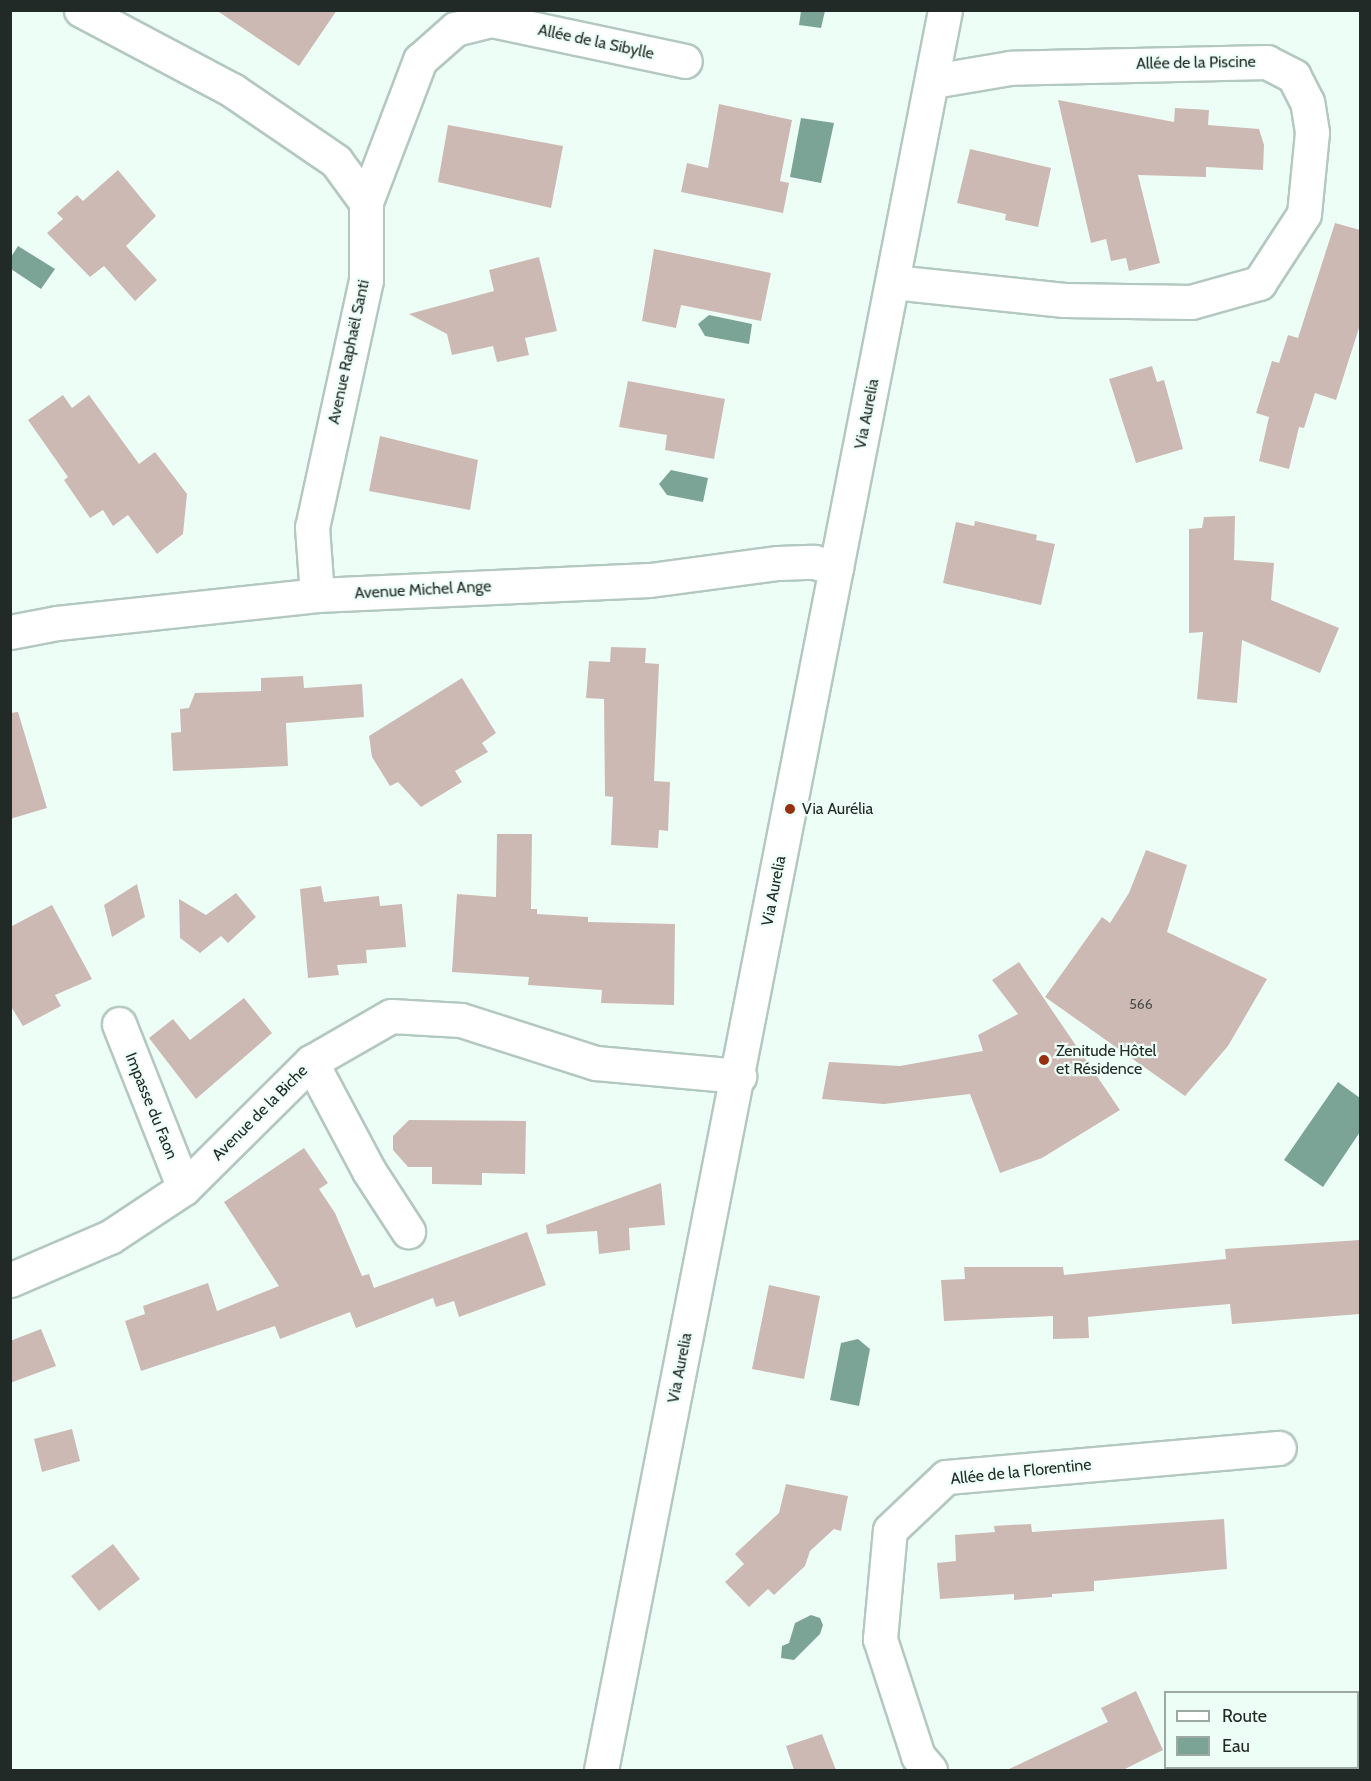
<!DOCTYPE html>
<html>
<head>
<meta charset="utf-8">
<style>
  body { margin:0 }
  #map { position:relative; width:1371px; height:1781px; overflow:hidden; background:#edfef7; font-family:Cabin,sans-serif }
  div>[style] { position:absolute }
  .water>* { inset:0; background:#7ca496 }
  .building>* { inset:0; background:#cdb9b3 }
  .roads { filter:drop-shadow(2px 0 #b3c8c0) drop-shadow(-2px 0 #b3c8c0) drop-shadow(0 2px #b3c8c0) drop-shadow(0 -2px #b3c8c0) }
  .minor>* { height:33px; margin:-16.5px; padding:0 16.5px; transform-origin:16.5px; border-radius:16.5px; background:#fff }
  .dots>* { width:16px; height:16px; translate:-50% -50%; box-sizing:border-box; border:3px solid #edfef7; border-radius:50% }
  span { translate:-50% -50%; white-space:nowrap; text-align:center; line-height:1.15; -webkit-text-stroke:4.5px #edfef7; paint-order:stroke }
  .number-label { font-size:14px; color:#4d4e4a }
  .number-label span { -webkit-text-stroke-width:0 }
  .street-label { font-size:16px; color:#222a27 }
  .poi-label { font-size:16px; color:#222a27 }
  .left { translate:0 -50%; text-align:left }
  .frame { position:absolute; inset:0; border:12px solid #222a27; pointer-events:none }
  .legend { position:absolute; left:1164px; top:1691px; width:195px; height:78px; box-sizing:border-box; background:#edfef7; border:2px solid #9ca9a4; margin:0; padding:8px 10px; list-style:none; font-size:18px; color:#222a27 }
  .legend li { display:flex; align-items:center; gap:12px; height:30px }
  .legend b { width:30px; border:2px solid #9ca9a4 }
</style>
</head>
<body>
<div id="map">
  <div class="water">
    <div style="clip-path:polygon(801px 11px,825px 11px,821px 28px,799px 25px)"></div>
    <div style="clip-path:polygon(801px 118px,834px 123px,821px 183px,790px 177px)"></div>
    <div style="clip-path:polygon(18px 246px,55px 269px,41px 289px,11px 269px,11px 257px)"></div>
    <div style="clip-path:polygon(709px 315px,752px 324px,749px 344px,705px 336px,698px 324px)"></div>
    <div style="clip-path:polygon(671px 470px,708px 478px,703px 502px,667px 495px,659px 484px)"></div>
    <div style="clip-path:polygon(1338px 1082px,1360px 1098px,1360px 1132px,1323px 1187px,1284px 1160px)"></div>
    <div style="clip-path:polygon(858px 1339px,870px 1349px,859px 1406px,830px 1400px,841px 1343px)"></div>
    <div style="clip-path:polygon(811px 1615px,820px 1618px,823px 1625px,820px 1634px,794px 1660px,781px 1658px,782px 1646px,789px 1643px,795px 1623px)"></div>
  </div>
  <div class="building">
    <div style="clip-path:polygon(216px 10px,337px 10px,299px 66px)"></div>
    <div style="clip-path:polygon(1058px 100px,1174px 122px,1175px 108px,1209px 110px,1208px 125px,1259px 129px,1264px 145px,1263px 170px,1206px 167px,1206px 177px,1138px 175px,1160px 263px,1129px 271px,1126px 258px,1111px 261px,1106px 239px,1091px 243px)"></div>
    <div style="clip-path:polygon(719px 104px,792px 120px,780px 181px,789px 183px,783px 213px,681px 192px,687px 163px,708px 168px)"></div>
    <div style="clip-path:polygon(448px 125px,563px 146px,551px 208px,438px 182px)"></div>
    <div style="clip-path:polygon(970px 149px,1051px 168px,1038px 227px,1005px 220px,1006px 214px,957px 203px)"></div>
    <div style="clip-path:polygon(118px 170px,156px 216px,126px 246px,157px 280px,135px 301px,104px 266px,90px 277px,47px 233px,63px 219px,57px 213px,77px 195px,83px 201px)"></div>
    <div style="clip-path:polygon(1335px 223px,1360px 230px,1360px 325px,1336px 400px,1315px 393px,1304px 428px,1299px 427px,1289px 469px,1259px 461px,1269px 417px,1256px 413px,1272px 361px,1279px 363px,1288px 335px,1298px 338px)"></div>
    <div style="clip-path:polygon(654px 249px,771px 273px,761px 321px,681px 305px,676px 328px,642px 321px)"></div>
    <div style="clip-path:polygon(539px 257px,557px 331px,525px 338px,529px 355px,497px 362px,493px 346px,452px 355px,447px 334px,409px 314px,494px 291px,489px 270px)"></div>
    <div style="clip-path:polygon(1152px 366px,1157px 382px,1164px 380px,1183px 449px,1136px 463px,1109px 379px)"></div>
    <div style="clip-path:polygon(628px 381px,725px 399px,714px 459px,665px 450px,667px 435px,619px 427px)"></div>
    <div style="clip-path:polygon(63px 395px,72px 408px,89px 395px,139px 464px,155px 452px,187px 494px,183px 534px,157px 554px,128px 515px,113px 526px,103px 510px,90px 518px,64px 480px,68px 477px,28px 420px)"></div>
    <div style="clip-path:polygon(380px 436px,478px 460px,470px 510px,369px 491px)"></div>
    <div style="clip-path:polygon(1235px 516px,1234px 560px,1274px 563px,1271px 600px,1339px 628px,1320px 673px,1242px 640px,1237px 703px,1197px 699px,1203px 632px,1189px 633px,1189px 529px,1202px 528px,1204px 517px)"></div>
    <div style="clip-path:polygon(975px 521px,1037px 535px,1036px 540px,1055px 544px,1041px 605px,943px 583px,956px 522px,974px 526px)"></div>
    <div style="clip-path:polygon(611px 647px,646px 648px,645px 663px,659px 664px,654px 781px,670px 782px,668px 831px,659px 830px,658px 848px,611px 845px,613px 797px,605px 796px,604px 699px,586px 698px,589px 661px,610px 662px)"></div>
    <div style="clip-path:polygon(303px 676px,304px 688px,362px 684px,364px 717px,286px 723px,288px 766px,173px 771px,171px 733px,181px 732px,180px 709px,189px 708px,195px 693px,261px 691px,261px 678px)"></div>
    <div style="clip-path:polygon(462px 678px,496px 733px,482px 743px,488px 752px,455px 771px,462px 782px,421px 807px,398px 782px,390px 786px,372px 757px,369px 736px)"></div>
    <div style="clip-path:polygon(18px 712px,47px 808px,10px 819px,10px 713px)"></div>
    <div style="clip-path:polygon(497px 834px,532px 834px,531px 909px,537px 909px,537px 914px,588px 917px,588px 922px,675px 924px,674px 1005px,601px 1003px,602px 990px,528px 985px,529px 977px,452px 972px,457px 894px,496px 897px)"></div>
    <div style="clip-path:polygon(1146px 850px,1187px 865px,1167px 932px,1267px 979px,1228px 1046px,1185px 1096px,1045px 997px,1102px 917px,1110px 923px,1129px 893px)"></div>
    <div style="clip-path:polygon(137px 884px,145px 917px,112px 937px,104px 905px)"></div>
    <div style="clip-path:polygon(321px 886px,324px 902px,379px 896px,380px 906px,402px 904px,406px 947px,366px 950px,367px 963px,337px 965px,339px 975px,308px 978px,300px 889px)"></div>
    <div style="clip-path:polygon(236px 893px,256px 917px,228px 943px,221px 936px,200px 953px,180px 938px,179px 899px,206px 915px)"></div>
    <div style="clip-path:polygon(52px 905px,92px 979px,55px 995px,61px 1006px,23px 1026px,10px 1005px,10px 927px)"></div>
    <div style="clip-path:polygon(1019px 962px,1120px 1110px,1042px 1158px,1000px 1173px,970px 1094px,884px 1104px,822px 1099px,829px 1062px,900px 1066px,983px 1051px,978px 1035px,1018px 1014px,992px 980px)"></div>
    <div style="clip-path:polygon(244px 998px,272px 1033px,196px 1099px,149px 1038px,173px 1019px,190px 1040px)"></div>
    <div style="clip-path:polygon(409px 1120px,526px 1121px,525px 1174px,482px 1173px,482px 1185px,432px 1184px,432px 1167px,408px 1167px,393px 1150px,393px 1136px)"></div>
    <div style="clip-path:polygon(304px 1148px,328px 1183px,319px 1189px,335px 1213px,362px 1276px,369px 1274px,374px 1288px,527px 1232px,546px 1285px,459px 1317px,454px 1301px,436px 1307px,433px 1298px,356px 1328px,350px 1312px,280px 1339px,275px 1326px,141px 1371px,125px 1321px,145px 1314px,143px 1306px,208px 1283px,217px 1311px,279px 1286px,224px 1202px)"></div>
    <div style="clip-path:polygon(661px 1183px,665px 1225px,629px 1228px,630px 1250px,599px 1254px,597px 1231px,547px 1234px,546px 1225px)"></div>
    <div style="clip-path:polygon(1360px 1240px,1360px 1314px,1232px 1324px,1230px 1304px,1159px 1310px,1088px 1317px,1089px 1338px,1053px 1339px,1053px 1316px,944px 1321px,941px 1280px,965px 1279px,964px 1267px,1063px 1267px,1064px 1275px,1226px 1259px,1225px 1249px)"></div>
    <div style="clip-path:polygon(769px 1285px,820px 1296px,804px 1379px,752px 1369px)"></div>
    <div style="clip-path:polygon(41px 1329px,56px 1366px,10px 1383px,10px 1341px)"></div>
    <div style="clip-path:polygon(72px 1429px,80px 1461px,42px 1472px,34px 1439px)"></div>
    <div style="clip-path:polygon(786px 1484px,848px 1496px,841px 1531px,834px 1529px,810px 1551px,805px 1566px,774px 1595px,768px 1589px,749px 1607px,725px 1582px,744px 1564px,735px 1554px,779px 1513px)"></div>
    <div style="clip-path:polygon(1224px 1519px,1227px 1569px,1094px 1581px,1094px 1591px,1052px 1594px,1052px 1597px,1014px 1600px,1014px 1594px,940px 1599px,937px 1563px,956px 1561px,955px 1535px,995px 1532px,994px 1526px,1010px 1525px,1031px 1524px,1032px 1532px)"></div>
    <div style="clip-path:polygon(113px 1544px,140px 1579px,99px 1611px,71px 1576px)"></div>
    <div style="clip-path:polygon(1136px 1691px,1163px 1750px,1123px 1770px,1007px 1770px,1108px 1722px,1101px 1708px)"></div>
    <div style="clip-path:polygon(822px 1734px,836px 1770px,794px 1770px,786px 1746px)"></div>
  </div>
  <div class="roads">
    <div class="minor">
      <div style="left:81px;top:10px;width:171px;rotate:27.9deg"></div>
      <div style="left:232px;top:90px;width:126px;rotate:34.3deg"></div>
      <div style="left:336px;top:161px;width:51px;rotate:53.8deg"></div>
      <div style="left:366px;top:202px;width:78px;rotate:90deg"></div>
      <div style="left:366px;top:280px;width:253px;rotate:102.3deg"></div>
      <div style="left:312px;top:527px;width:68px;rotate:85.8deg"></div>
      <div style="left:366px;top:202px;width:152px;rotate:-69.2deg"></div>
      <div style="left:420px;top:60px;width:47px;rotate:-41.5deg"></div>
      <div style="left:455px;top:29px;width:38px;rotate:-14deg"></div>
      <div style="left:492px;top:20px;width:197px;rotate:12deg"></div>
      <div style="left:893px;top:282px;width:172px;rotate:6deg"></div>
      <div style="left:1064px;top:300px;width:127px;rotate:0.9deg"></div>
      <div style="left:1191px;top:302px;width:71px;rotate:-15.6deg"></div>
      <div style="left:1259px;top:283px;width:82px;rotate:-56.9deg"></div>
      <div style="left:1304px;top:214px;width:82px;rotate:-84.4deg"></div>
      <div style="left:1312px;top:132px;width:30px;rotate:-99deg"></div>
      <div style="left:1307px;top:102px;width:29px;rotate:-117deg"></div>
      <div style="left:1294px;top:76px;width:30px;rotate:-153deg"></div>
      <div style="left:1267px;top:62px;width:257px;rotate:178.7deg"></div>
      <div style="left:1010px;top:68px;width:78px;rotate:170.4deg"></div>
      <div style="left:10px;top:632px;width:48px;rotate:-10.8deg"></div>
      <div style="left:57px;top:623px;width:262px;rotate:-6.1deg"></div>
      <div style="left:317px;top:595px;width:333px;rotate:-2.6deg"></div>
      <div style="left:650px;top:580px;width:129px;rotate:-7.6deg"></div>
      <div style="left:778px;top:563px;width:36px;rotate:-2deg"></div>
      <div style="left:814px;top:562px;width:23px;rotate:15deg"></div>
      <div style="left:119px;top:1024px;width:176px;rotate:68.4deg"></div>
      <div style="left:311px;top:1062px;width:123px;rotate:62deg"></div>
      <div style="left:369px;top:1171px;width:72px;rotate:57deg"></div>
      <div style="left:10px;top:1280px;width:109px;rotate:-23.3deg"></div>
      <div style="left:110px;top:1237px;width:89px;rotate:-33.5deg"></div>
      <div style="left:184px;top:1188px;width:179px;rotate:-44.8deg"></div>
      <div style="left:311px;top:1062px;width:92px;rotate:-29.9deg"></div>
      <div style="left:391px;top:1016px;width:70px;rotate:3.3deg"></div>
      <div style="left:461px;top:1020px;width:142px;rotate:17.7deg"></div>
      <div style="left:596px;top:1063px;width:144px;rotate:5.2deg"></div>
      <div style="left:601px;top:1770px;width:1793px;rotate:-78.94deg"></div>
      <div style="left:930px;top:1770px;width:18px;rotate:-131deg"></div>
      <div style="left:918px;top:1756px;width:123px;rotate:-108deg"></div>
      <div style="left:880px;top:1639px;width:109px;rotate:-84.8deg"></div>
      <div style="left:890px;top:1530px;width:77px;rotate:-43.4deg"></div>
      <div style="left:946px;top:1477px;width:334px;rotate:-5deg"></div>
    </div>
  </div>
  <div class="dots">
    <div style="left:790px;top:809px;background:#973010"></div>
    <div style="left:1044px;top:1060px;background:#973010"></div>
  </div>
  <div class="number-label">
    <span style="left:1141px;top:1004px">566</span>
  </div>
  <div class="street-label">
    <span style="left:596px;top:42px;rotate:12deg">Allée de la Sibylle</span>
    <span style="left:1196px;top:63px;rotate:-1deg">Allée de la Piscine</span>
    <span style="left:349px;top:352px;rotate:-78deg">Avenue Raphaël Santi</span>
    <span style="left:867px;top:414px;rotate:-79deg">Via Aurelia</span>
    <span style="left:423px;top:590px;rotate:-3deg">Avenue Michel Ange</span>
    <span style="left:774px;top:891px;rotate:-79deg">Via Aurelia</span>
    <span style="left:151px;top:1106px;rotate:68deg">Impasse du Faon</span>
    <span style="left:260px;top:1113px;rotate:-45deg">Avenue de la Biche</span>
    <span style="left:680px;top:1368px;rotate:-79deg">Via Aurelia</span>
    <span style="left:1021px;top:1472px;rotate:-6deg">Allée de la Florentine</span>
  </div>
  <div class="poi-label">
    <span class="left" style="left:802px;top:809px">Via Aurélia</span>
    <span class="left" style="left:1056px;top:1060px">Zenitude Hôtel<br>et Résidence</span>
  </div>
  <div class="frame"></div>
  <ul class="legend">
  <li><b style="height:8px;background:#fff"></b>Route</li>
  <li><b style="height:16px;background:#7ca496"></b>Eau</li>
  </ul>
</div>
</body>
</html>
